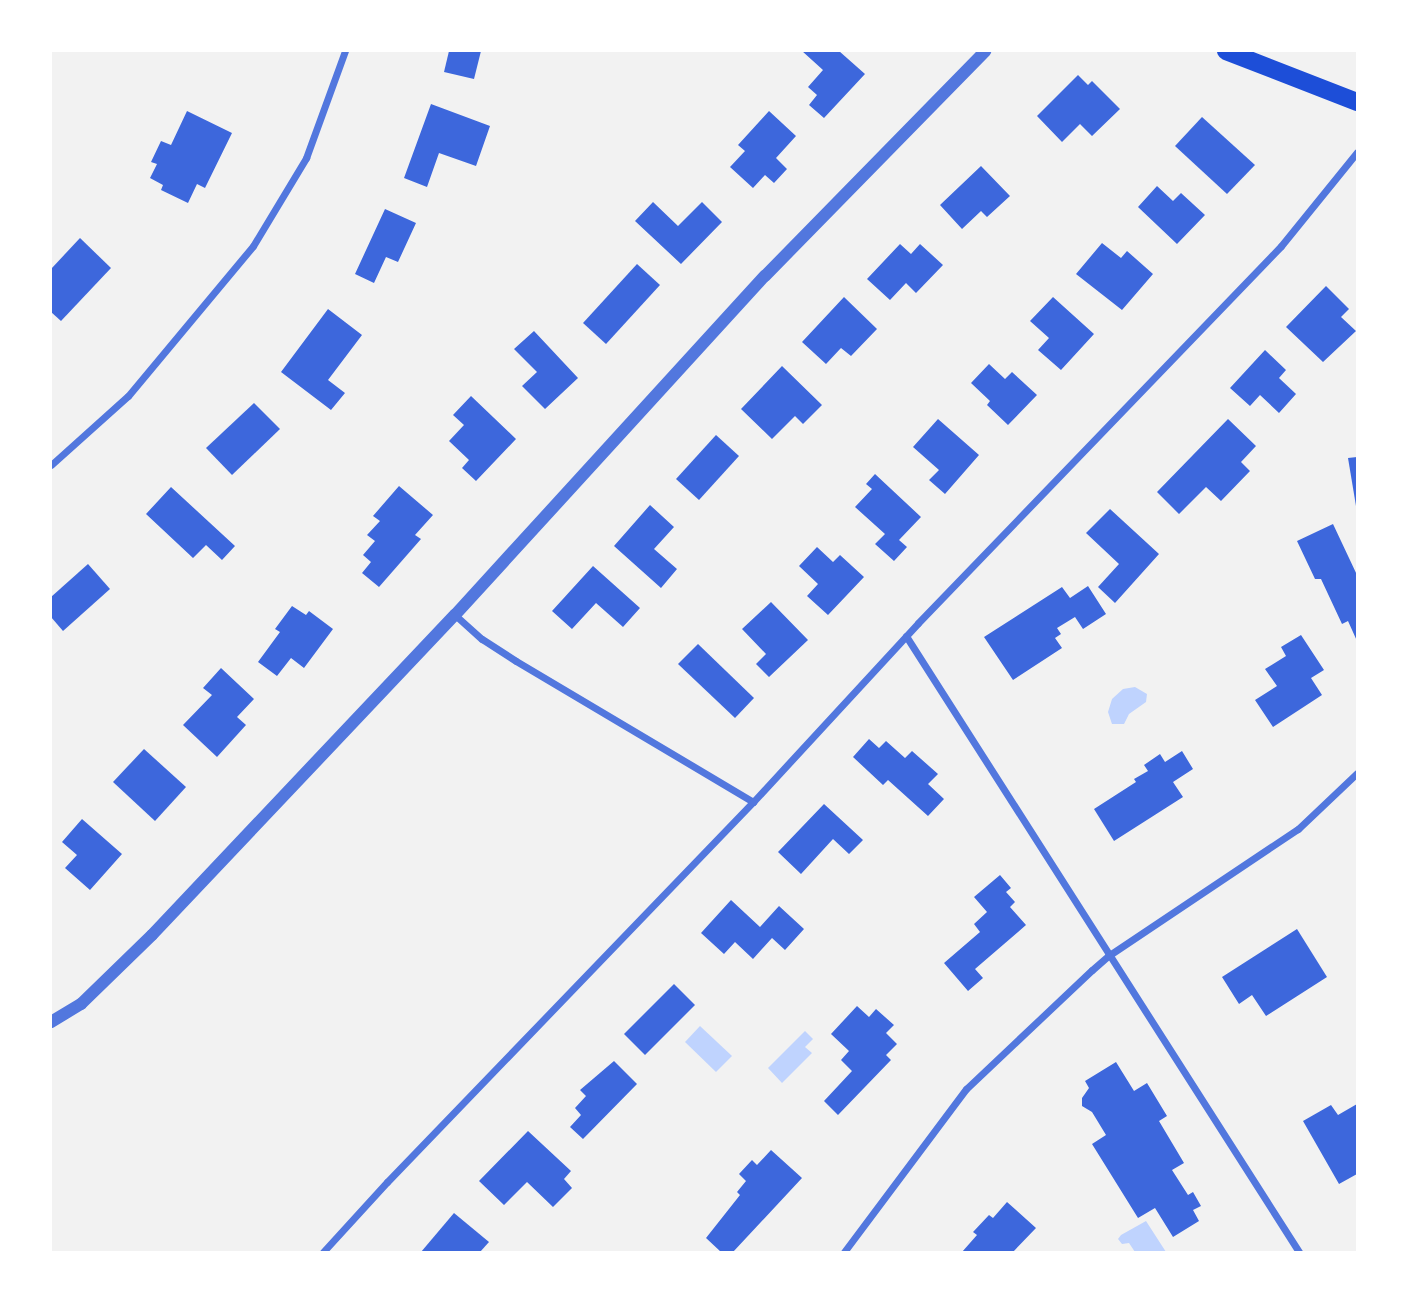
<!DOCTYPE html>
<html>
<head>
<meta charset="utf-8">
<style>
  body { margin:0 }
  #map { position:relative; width:1408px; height:1303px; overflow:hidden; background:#f2f2f2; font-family:Poppins,sans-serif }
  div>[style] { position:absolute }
  .water>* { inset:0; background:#bfd3fe }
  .building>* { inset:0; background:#3d67dc }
  .minor>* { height:7px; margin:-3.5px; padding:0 3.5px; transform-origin:3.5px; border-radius:3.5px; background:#5277de }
  .tertiary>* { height:12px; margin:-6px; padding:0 6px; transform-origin:6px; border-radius:6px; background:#5277de }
  .primary>* { height:18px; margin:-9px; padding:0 9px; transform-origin:9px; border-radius:9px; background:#1d4ed8 }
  span { translate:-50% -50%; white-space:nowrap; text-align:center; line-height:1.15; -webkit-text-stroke:5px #fff; paint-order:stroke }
  .frame { position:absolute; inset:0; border:52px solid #fff; pointer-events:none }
</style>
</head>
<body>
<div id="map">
  <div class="water">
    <div style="clip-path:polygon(1135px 687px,1147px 694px,1146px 702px,1129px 714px,1124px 724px,1112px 724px,1108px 712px,1112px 699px,1123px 689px)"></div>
    <div style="clip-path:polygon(700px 1026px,732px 1056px,716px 1072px,685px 1042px)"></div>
    <div style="clip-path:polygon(805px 1031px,813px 1039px,805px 1047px,812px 1053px,782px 1083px,768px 1068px)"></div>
    <div style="clip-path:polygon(1146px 1221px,1166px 1252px,1135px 1252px,1129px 1243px,1122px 1244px,1118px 1239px,1121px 1235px)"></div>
  </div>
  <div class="building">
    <div style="clip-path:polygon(449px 51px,481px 51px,474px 79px,444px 72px)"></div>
    <div style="clip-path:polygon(802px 51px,839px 51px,865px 74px,824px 118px,809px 105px,817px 95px,808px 87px,823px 70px)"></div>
    <div style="clip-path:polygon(1078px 75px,1088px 85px,1092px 81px,1120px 109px,1092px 136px,1080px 124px,1062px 142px,1037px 116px)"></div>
    <div style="clip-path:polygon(431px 104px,490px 126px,476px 166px,439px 153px,427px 187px,404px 178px)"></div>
    <div style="clip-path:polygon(187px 111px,232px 133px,205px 188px,197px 184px,188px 203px,161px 190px,163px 185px,150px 178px,157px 164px,151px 162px,161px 141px,171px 145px)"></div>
    <div style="clip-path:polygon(769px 111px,796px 136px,776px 158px,787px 169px,774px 183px,765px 175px,753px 188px,730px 167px,745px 151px,738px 145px)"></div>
    <div style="clip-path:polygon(1202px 117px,1255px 165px,1227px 194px,1175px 146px)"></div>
    <div style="clip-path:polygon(981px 166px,1010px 196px,987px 217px,981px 211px,962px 229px,940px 205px)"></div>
    <div style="clip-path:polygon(1157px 186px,1173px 201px,1181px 193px,1205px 215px,1177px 244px,1138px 207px)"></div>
    <div style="clip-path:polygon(653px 202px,678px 226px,702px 202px,722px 222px,681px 264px,635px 221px)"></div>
    <div style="clip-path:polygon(385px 209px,416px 223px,398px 262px,386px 257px,374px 283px,355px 274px)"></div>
    <div style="clip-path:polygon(80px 238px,111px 268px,61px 321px,51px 312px,51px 269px)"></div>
    <div style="clip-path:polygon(1102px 243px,1121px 258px,1127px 251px,1153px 274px,1122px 310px,1076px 274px)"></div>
    <div style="clip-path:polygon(900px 244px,911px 254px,920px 244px,943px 265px,916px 293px,906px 283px,890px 300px,867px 279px)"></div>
    <div style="clip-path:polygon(637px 264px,660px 285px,606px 344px,583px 323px)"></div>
    <div style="clip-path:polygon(1326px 286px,1349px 309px,1341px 317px,1356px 331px,1323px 362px,1286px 327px)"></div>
    <div style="clip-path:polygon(844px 297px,877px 329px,851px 356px,841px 348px,826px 364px,802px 342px)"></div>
    <div style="clip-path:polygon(1053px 297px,1094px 334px,1061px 370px,1038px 350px,1049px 338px,1030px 321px)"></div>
    <div style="clip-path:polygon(328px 309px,362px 335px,328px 380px,345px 393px,331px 410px,281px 372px)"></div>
    <div style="clip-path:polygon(534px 331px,578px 378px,545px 409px,522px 386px,537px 372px,514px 349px)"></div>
    <div style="clip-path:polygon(1265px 350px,1286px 370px,1279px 378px,1296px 394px,1279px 413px,1260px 395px,1250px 406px,1230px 388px)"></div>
    <div style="clip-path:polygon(989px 364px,1005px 379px,1012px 372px,1037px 395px,1008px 425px,987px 405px,990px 401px,971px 383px)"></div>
    <div style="clip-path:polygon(782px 366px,822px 405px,803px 424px,795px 416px,772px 439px,741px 409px)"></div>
    <div style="clip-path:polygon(471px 396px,516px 439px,476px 481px,462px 468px,469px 460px,449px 441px,464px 425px,453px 415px)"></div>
    <div style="clip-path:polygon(254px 403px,280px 429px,232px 475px,206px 448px)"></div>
    <div style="clip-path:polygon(938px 419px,979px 455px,945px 494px,929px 480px,939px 470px,913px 447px)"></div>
    <div style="clip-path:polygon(1228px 419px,1256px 446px,1241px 462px,1250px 471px,1221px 501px,1206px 487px,1179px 514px,1157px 492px)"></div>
    <div style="clip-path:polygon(716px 435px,739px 456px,699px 500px,676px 479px)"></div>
    <div style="clip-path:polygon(1357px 457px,1357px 505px,1356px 506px,1348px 458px)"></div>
    <div style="clip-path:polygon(875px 474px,921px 517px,899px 540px,907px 547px,894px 561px,875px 544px,885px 534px,855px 507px,872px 489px,866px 484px)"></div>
    <div style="clip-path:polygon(399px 486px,433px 515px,415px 535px,421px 539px,379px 587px,362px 573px,371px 562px,363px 555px,375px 541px,367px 535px,380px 521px,373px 516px)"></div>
    <div style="clip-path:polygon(171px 487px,235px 546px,222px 560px,206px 545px,193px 558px,146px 514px)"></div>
    <div style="clip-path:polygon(650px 505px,674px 527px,654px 549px,677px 569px,661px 588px,614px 546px)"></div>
    <div style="clip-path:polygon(1110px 509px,1159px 554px,1115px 603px,1098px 587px,1119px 564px,1086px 533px)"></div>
    <div style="clip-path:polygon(1333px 524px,1357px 575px,1357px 641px,1348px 621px,1342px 624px,1321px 579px,1315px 579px,1297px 541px)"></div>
    <div style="clip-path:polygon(817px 547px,833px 562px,840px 555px,864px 577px,828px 615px,807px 596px,818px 584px,799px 566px)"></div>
    <div style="clip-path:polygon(88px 564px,110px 589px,63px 631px,51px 617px,51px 597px)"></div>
    <div style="clip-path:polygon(593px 566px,640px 608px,623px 627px,596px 603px,572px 629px,552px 611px)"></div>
    <div style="clip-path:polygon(1088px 586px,1106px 614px,1083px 629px,1075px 617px,1057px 628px,1061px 634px,1055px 638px,1062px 648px,1013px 680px,984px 637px,1062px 587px,1070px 598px)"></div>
    <div style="clip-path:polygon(771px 602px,808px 640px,769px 677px,756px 664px,766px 654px,742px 629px)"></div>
    <div style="clip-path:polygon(292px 606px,306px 615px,309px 611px,333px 629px,304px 668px,291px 658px,277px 676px,258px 662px,280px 632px,275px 629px)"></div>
    <div style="clip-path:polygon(1301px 635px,1324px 670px,1311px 678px,1322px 695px,1273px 727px,1255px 700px,1277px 686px,1265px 669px,1286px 656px,1281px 647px)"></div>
    <div style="clip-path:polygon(698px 644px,754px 698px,735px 718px,678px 664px)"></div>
    <div style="clip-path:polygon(221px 668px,254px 699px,237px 717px,246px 725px,217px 757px,183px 725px,212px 695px,203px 688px)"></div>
    <div style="clip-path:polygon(869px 739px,879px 748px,886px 741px,905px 758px,912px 751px,938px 774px,928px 784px,944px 799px,928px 816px,888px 780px,883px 785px,853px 757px)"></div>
    <div style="clip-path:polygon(144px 749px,186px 787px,155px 821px,113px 782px)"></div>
    <div style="clip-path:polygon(1182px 751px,1193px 769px,1173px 782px,1183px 797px,1114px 841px,1094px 809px,1136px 782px,1134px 779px,1148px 771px,1144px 765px,1160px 754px,1165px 762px)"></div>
    <div style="clip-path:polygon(824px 804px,863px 840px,849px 854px,833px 839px,801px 874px,778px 852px)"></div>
    <div style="clip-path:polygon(82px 819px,122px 854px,90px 890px,65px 868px,77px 855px,62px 842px)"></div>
    <div style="clip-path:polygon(1000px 875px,1011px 888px,1006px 892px,1015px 902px,1010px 907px,1026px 925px,975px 969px,983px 978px,968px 991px,944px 963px,980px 932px,974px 924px,987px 912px,974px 897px)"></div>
    <div style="clip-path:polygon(731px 900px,760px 927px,779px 906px,804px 929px,785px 950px,772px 938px,753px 959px,735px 942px,724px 954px,701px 933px)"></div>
    <div style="clip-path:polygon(1297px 929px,1327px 977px,1266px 1016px,1252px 995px,1239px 1004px,1222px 977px)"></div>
    <div style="clip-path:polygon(674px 984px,695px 1005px,645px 1055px,624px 1034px)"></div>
    <div style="clip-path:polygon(857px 1006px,869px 1017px,876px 1009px,894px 1025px,886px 1033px,897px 1044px,886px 1055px,891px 1060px,838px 1115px,824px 1101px,852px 1071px,841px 1060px,849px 1051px,831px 1034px)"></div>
    <div style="clip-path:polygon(614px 1061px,637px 1084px,583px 1139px,570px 1127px,581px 1115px,575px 1108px,586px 1096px,580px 1090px)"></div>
    <div style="clip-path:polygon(1116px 1062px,1134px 1091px,1147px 1083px,1167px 1116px,1159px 1121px,1184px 1163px,1172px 1170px,1188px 1195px,1193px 1192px,1201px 1206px,1193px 1210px,1199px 1221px,1173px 1237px,1155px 1208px,1138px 1218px,1092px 1144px,1106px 1135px,1092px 1112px,1082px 1106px,1082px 1098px,1089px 1088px,1085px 1081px)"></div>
    <div style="clip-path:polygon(1357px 1104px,1357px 1174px,1339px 1184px,1303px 1121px,1331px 1105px,1338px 1115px)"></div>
    <div style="clip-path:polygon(528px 1131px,571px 1171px,564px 1179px,572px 1188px,553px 1207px,527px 1182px,504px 1205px,479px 1181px)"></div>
    <div style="clip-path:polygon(771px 1150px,802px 1178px,733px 1252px,721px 1252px,706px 1238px,740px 1195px,737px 1192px,746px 1181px,739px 1174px,752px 1160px,757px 1165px)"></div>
    <div style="clip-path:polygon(1007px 1202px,1036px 1228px,1013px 1252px,962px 1252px,977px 1235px,973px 1232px,989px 1215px,993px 1218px)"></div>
    <div style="clip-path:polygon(454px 1213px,489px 1242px,480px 1252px,421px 1252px)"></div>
  </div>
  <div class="minor">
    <div style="left:51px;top:465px;width:103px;rotate:-41.9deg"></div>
    <div style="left:128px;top:396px;width:195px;rotate:-50.2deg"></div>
    <div style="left:253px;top:246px;width:103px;rotate:-58.9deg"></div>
    <div style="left:306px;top:158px;width:114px;rotate:-70deg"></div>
    <div style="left:455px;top:615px;width:36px;rotate:42deg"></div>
    <div style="left:482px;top:639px;width:40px;rotate:32.9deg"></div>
    <div style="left:516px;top:661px;width:276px;rotate:30.7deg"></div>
    <div style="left:906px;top:636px;width:731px;rotate:57.46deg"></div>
    <div style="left:323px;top:1252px;width:95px;rotate:-47.6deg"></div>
    <div style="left:387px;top:1182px;width:528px;rotate:-46.08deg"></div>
    <div style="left:753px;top:802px;width:243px;rotate:-47.3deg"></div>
    <div style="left:918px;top:623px;width:523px;rotate:-46.08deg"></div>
    <div style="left:1281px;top:246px;width:121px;rotate:-51deg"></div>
    <div style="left:844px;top:1252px;width:204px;rotate:-53.2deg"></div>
    <div style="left:966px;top:1089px;width:173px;rotate:-43.4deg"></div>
    <div style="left:1092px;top:970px;width:21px;rotate:-41deg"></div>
    <div style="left:1108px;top:956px;width:229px;rotate:-33.8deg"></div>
    <div style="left:1298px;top:829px;width:81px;rotate:-43.5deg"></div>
  </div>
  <div class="tertiary">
    <div style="left:51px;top:1022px;width:35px;rotate:-31deg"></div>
    <div style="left:81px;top:1004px;width:99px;rotate:-44.2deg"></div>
    <div style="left:152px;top:935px;width:441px;rotate:-46.6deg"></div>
    <div style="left:455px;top:615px;width:459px;rotate:-47.6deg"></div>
    <div style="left:765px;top:276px;width:315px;rotate:-45.6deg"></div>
  </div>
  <div class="primary">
    <div style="left:1226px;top:51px;width:141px;rotate:21.3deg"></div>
  </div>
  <div class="frame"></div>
</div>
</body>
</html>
